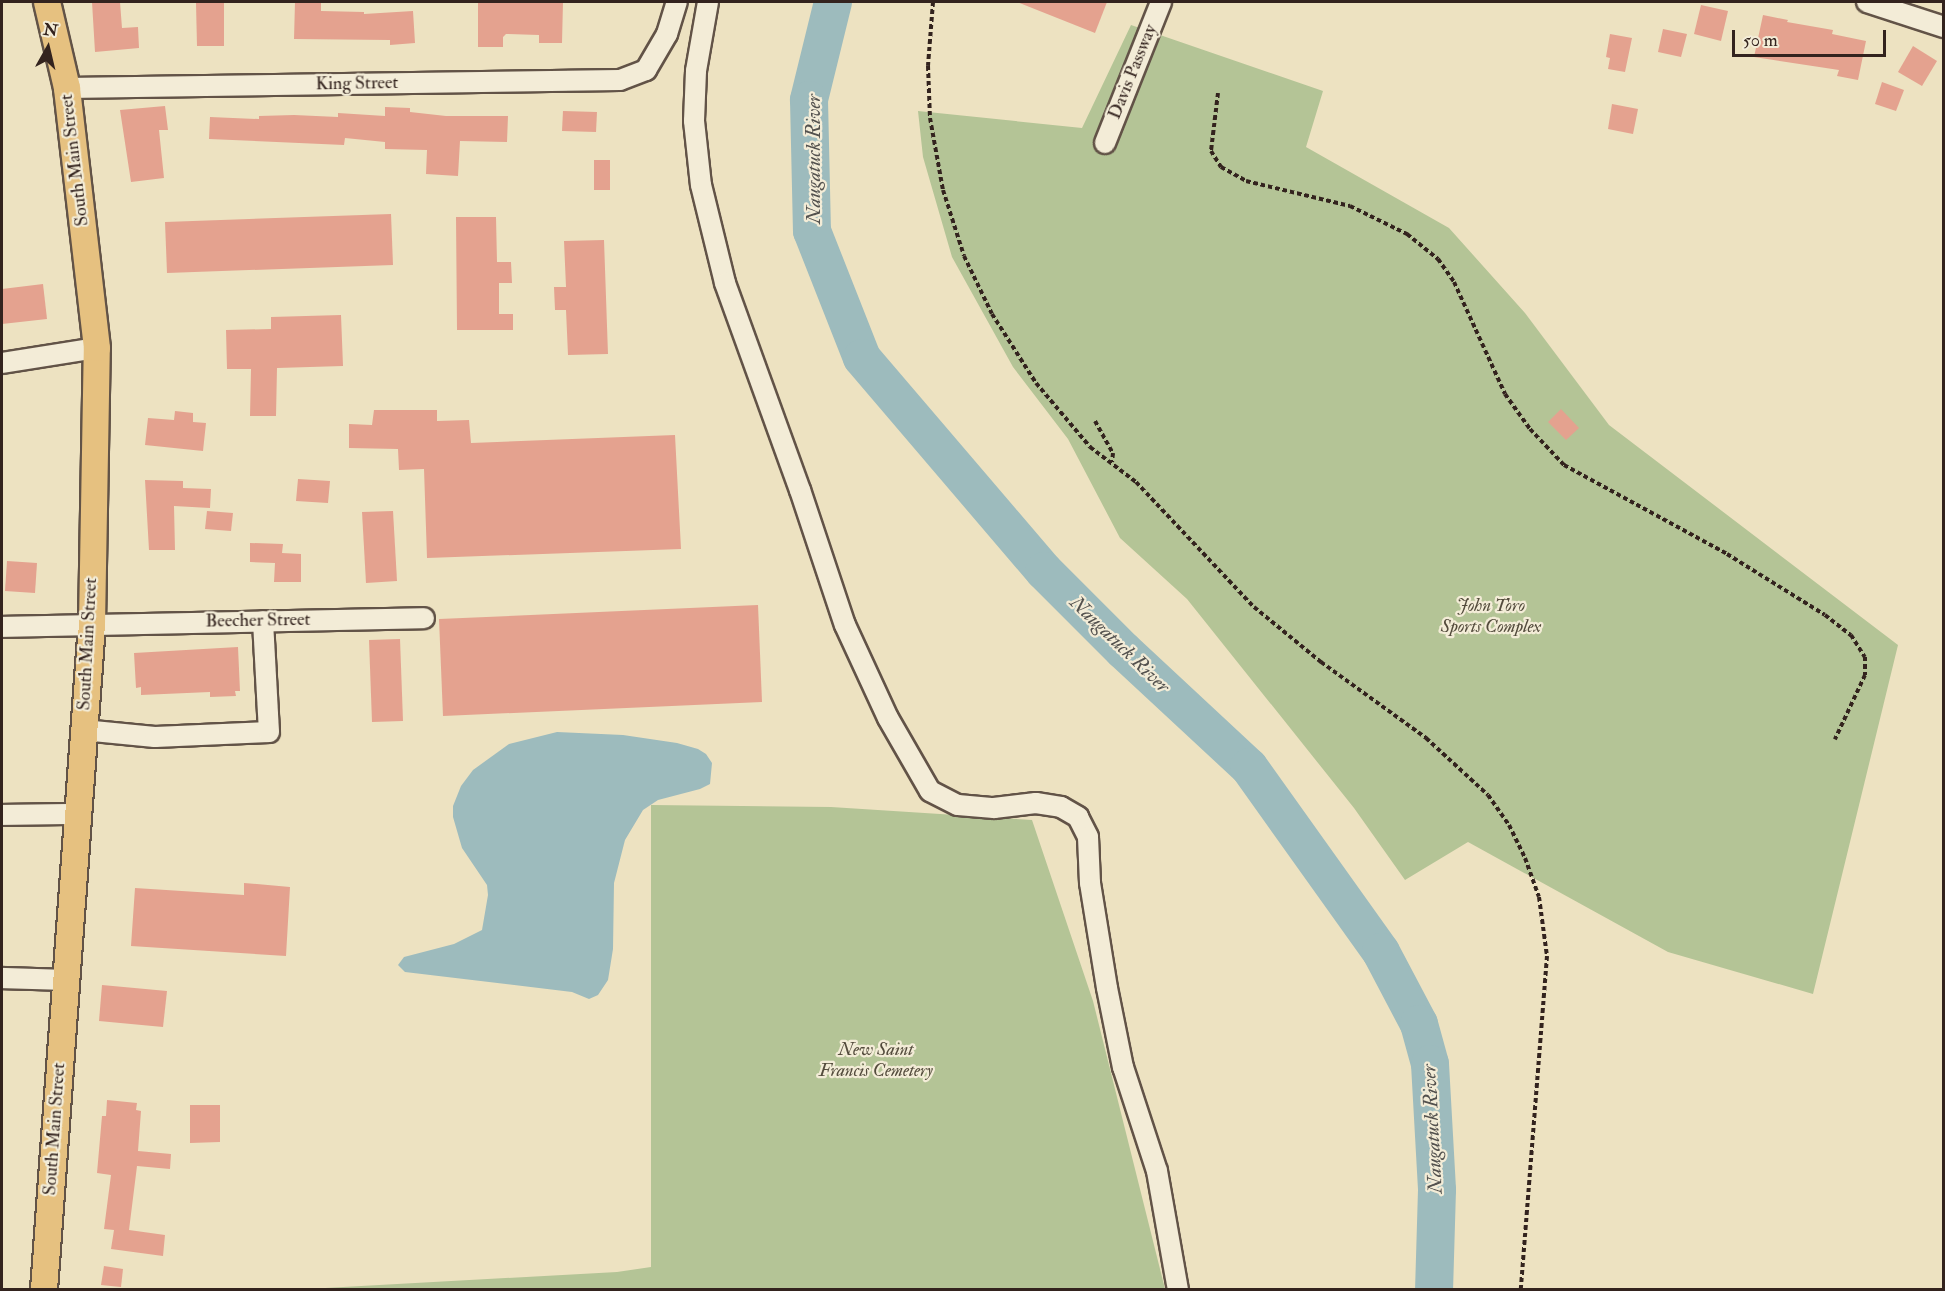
<!DOCTYPE html>
<html>
<head>
<meta charset="utf-8">
<style>
  body { margin:0 }
  #map { position:relative; width:1945px; height:1291px; overflow:hidden; background:#ede2c1; font-family:"IM FELL Double Pica",serif }
  div>[style] { position:absolute }
  .green>* { inset:0; background:#b4c496 }
  .water>* { inset:0; background:#9dbbbd }
  .river>* { height:38px; margin:-19px; padding:0 19px; transform-origin:19px; border-radius:19px; background:#9dbbbd }
  .building>* { inset:0; background:#e4a28f }
  .path>* { height:4px; margin-top:-2px; transform-origin:0; background:repeating-linear-gradient(90deg,#33231e 0 4.5px,transparent 0 7.5px) }
  .roads { filter:drop-shadow(2px 0 #625347) drop-shadow(-2px 0 #625347) drop-shadow(0 2px #625347) drop-shadow(0 -2px #625347) }
  .minor>* { height:20px; margin:-10px; padding:0 10px; transform-origin:10px; border-radius:10px; background:#f3ecd7 }
  .major>* { height:26px; margin:-13px; padding:0 13px; transform-origin:13px; border-radius:13px; background:#e6c180 }
  span { translate:-50% -50%; white-space:nowrap; text-align:center; line-height:1.15; -webkit-text-stroke:4.5px #f3ecd7; paint-order:stroke }
  .street-label { font-size:18px; color:#33231e }
  .park-label { font-size:18px; color:#534b3c; font-style:italic }
  .water-label { font-size:20px; color:#53514e; font-style:italic }
  .frame { position:absolute; inset:0; border:3px solid #33231e; pointer-events:none }
  .north { position:absolute; left:18px; top:18px; width:60px; height:60px; -webkit-text-stroke:4px #f3ecd7; paint-order:stroke; rotate:8deg; font-size:16px; font-weight:700; line-height:24px; text-align:center; color:#33231e }
  .north::after { content:''; display:block; margin:auto; width:21px; height:27px; background:#33231e; clip-path:polygon(50% 0,100% 100%,50% 72%,0 100%) }
  .scale { position:absolute; left:1732px; top:30px; width:154px; height:27px; box-sizing:border-box; border:3px solid #33231e; border-top:0; padding-left:8px; font-size:18px; line-height:21px; white-space:nowrap; color:#33231e; -webkit-text-stroke:4px #f3ecd7; paint-order:stroke }
</style>
</head>
<body>
<div id="map">
  <div class="green">
    <div style="clip-path:polygon(1131px 25px,1323px 91px,1306px 147px,1449px 228px,1525px 313px,1609px 425px,1898px 645px,1813px 994px,1668px 952px,1468px 842px,1405px 880px,1354px 808px,1187px 599px,1120px 538px,1068px 439px,1013px 367px,952px 257px,923px 157px,918px 111px,1082px 128px)"></div>
    <div style="clip-path:polygon(651px 805px,831px 807px,1032px 820px,1093px 1001px,1165px 1289px,307px 1289px,617px 1272px,651px 1267px)"></div>
  </div>
  <div class="water">
    <div style="clip-path:polygon(557px 732px,623px 735px,677px 743px,698px 749px,706px 754px,712px 763px,710px 784px,700px 789px,658px 800px,643px 810px,625px 840px,614px 883px,613px 949px,608px 980px,598px 995px,589px 999px,572px 992px,405px 972px,398px 965px,404px 957px,454px 944px,482px 930px,488px 895px,487px 885px,462px 848px,453px 817px,453px 806px,461px 786px,473px 770px,509px 744px)"></div>
  </div>
  <div class="river">
    <div style="left:833px;top:2px;width:101px;rotate:103.8deg"></div>
    <div style="left:809px;top:100px;width:131px;rotate:88.7deg"></div>
    <div style="left:812px;top:231px;width:136px;rotate:68.5deg"></div>
    <div style="left:862px;top:358px;width:280px;rotate:49.5deg"></div>
    <div style="left:1044px;top:571px;width:112px;rotate:45deg"></div>
    <div style="left:1123px;top:650px;width:172px;rotate:42.9deg"></div>
    <div style="left:1249px;top:767px;width:227px;rotate:54.5deg"></div>
    <div style="left:1381px;top:952px;width:81px;rotate:62.2deg"></div>
    <div style="left:1419px;top:1024px;width:41px;rotate:74.6deg"></div>
    <div style="left:1430px;top:1064px;width:126px;rotate:86.8deg"></div>
    <div style="left:1437px;top:1190px;width:100px;rotate:91.7deg"></div>
  </div>
  <div class="building">
    <div style="clip-path:polygon(92px 2px,120px 2px,122px 28px,138px 27px,139px 48px,95px 52px)"></div>
    <div style="clip-path:polygon(224px 2px,224px 46px,197px 46px,196px 3px)"></div>
    <div style="clip-path:polygon(295px 2px,321px 3px,321px 11px,364px 12px,364px 14px,413px 11px,415px 43px,390px 45px,390px 40px,294px 39px)"></div>
    <div style="clip-path:polygon(478px 2px,563px 2px,562px 43px,539px 43px,539px 35px,506px 34px,503px 37px,503px 47px,478px 47px)"></div>
    <div style="clip-path:polygon(1017px 2px,1107px 2px,1095px 33px)"></div>
    <div style="clip-path:polygon(1701px 5px,1728px 11px,1721px 41px,1694px 34px)"></div>
    <div style="clip-path:polygon(1763px 15px,1788px 20px,1787px 22px,1833px 30px,1832px 34px,1866px 41px,1858px 80px,1837px 76px,1839px 70px,1754px 57px)"></div>
    <div style="clip-path:polygon(1663px 29px,1687px 34px,1681px 57px,1658px 52px)"></div>
    <div style="clip-path:polygon(1610px 34px,1632px 38px,1625px 72px,1608px 69px,1610px 58px,1606px 57px)"></div>
    <div style="clip-path:polygon(1913px 46px,1937px 61px,1922px 86px,1898px 72px)"></div>
    <div style="clip-path:polygon(1882px 82px,1904px 90px,1896px 111px,1875px 104px)"></div>
    <div style="clip-path:polygon(1612px 104px,1638px 109px,1633px 134px,1608px 129px)"></div>
    <div style="clip-path:polygon(165px 106px,168px 130px,159px 130px,164px 178px,131px 182px,120px 110px)"></div>
    <div style="clip-path:polygon(385px 107px,410px 108px,410px 112px,446px 116px,508px 116px,507px 142px,460px 141px,458px 176px,426px 174px,427px 150px,385px 149px,385px 142px,345px 138px,344px 145px,209px 139px,210px 117px,259px 119px,259px 116px,294px 115px,338px 117px,338px 113px,385px 116px)"></div>
    <div style="clip-path:polygon(563px 111px,597px 112px,596px 132px,562px 131px)"></div>
    <div style="clip-path:polygon(594px 160px,610px 160px,610px 190px,594px 190px)"></div>
    <div style="clip-path:polygon(391px 214px,393px 265px,167px 273px,165px 222px)"></div>
    <div style="clip-path:polygon(456px 217px,496px 217px,497px 262px,511px 262px,512px 283px,499px 283px,499px 314px,513px 314px,513px 330px,457px 330px)"></div>
    <div style="clip-path:polygon(604px 240px,608px 354px,568px 355px,566px 310px,555px 310px,554px 287px,566px 287px,564px 241px)"></div>
    <div style="clip-path:polygon(43px 284px,47px 319px,2px 324px,2px 289px)"></div>
    <div style="clip-path:polygon(341px 315px,343px 366px,277px 368px,276px 416px,250px 416px,251px 369px,227px 369px,226px 330px,271px 329px,271px 317px)"></div>
    <div style="clip-path:polygon(1561px 409px,1579px 428px,1566px 440px,1548px 422px)"></div>
    <div style="clip-path:polygon(374px 410px,437px 410px,437px 421px,469px 420px,471px 443px,675px 435px,681px 549px,427px 558px,424px 469px,399px 470px,398px 449px,349px 448px,349px 424px,372px 425px)"></div>
    <div style="clip-path:polygon(175px 411px,193px 413px,193px 422px,206px 423px,203px 451px,145px 445px,148px 418px,174px 420px)"></div>
    <div style="clip-path:polygon(298px 479px,330px 481px,328px 503px,296px 501px)"></div>
    <div style="clip-path:polygon(145px 480px,183px 481px,183px 488px,211px 489px,210px 508px,174px 506px,175px 550px,149px 550px)"></div>
    <div style="clip-path:polygon(207px 511px,233px 513px,231px 531px,205px 529px)"></div>
    <div style="clip-path:polygon(393px 511px,397px 581px,366px 583px,362px 512px)"></div>
    <div style="clip-path:polygon(250px 543px,283px 544px,282px 553px,301px 554px,301px 582px,274px 582px,275px 563px,250px 562px)"></div>
    <div style="clip-path:polygon(7px 561px,37px 563px,35px 593px,5px 591px)"></div>
    <div style="clip-path:polygon(758px 605px,762px 702px,443px 716px,439px 619px)"></div>
    <div style="clip-path:polygon(400px 639px,403px 721px,372px 722px,369px 640px)"></div>
    <div style="clip-path:polygon(238px 647px,240px 691px,235px 691px,236px 696px,210px 697px,210px 692px,141px 695px,141px 687px,136px 688px,134px 653px)"></div>
    <div style="clip-path:polygon(244px 883px,290px 887px,286px 956px,131px 946px,135px 888px,244px 895px)"></div>
    <div style="clip-path:polygon(102px 985px,167px 991px,163px 1027px,99px 1021px)"></div>
    <div style="clip-path:polygon(107px 1100px,137px 1103px,136px 1110px,141px 1111px,138px 1151px,171px 1154px,170px 1169px,137px 1166px,129px 1230px,165px 1235px,163px 1256px,111px 1249px,114px 1230px,104px 1229px,111px 1175px,97px 1173px,102px 1116px,106px 1116px)"></div>
    <div style="clip-path:polygon(190px 1105px,220px 1105px,220px 1142px,190px 1143px)"></div>
    <div style="clip-path:polygon(104px 1266px,123px 1269px,121px 1287px,101px 1285px)"></div>
  </div>
  <div class="path">
    <div style="left:933px;top:2px;width:64px;rotate:94.5deg"></div>
    <div style="left:928px;top:66px;width:52px;rotate:87.8deg"></div>
    <div style="left:930px;top:118px;width:73px;rotate:79.8deg"></div>
    <div style="left:943px;top:190px;width:69px;rotate:72.3deg"></div>
    <div style="left:964px;top:256px;width:64px;rotate:64.2deg"></div>
    <div style="left:992px;top:314px;width:82px;rotate:57.5deg"></div>
    <div style="left:1036px;top:383px;width:84px;rotate:49.8deg"></div>
    <div style="left:1090px;top:447px;width:58px;rotate:37.3deg"></div>
    <div style="left:1136px;top:482px;width:172px;rotate:46.7deg"></div>
    <div style="left:1254px;top:607px;width:87px;rotate:39.4deg"></div>
    <div style="left:1321px;top:662px;width:130px;rotate:35.9deg"></div>
    <div style="left:1426px;top:738px;width:84px;rotate:42.6deg"></div>
    <div style="left:1488px;top:795px;width:37px;rotate:55deg"></div>
    <div style="left:1509px;top:825px;width:37px;rotate:64deg"></div>
    <div style="left:1525px;top:858px;width:41px;rotate:70.3deg"></div>
    <div style="left:1539px;top:897px;width:60px;rotate:82.3deg"></div>
    <div style="left:1547px;top:956px;width:335px;rotate:94.5deg"></div>
    <div style="left:1218px;top:93px;width:58px;rotate:96.9deg"></div>
    <div style="left:1211px;top:151px;width:19px;rotate:58deg"></div>
    <div style="left:1221px;top:167px;width:29px;rotate:29deg"></div>
    <div style="left:1246px;top:181px;width:107px;rotate:13.5deg"></div>
    <div style="left:1350px;top:206px;width:64px;rotate:26.2deg"></div>
    <div style="left:1407px;top:234px;width:40px;rotate:39deg"></div>
    <div style="left:1438px;top:259px;width:28px;rotate:55deg"></div>
    <div style="left:1454px;top:282px;width:123px;rotate:65.5deg"></div>
    <div style="left:1505px;top:394px;width:43px;rotate:54.5deg"></div>
    <div style="left:1530px;top:429px;width:50px;rotate:46.6deg"></div>
    <div style="left:1564px;top:465px;width:186px;rotate:28.6deg"></div>
    <div style="left:1727px;top:554px;width:115px;rotate:31.9deg"></div>
    <div style="left:1825px;top:615px;width:33px;rotate:38deg"></div>
    <div style="left:1851px;top:635px;width:26px;rotate:58deg"></div>
    <div style="left:1865px;top:657px;width:18px;rotate:90deg"></div>
    <div style="left:1865px;top:675px;width:71px;rotate:115.1deg"></div>
    <div style="left:1095px;top:421px;width:37px;rotate:61deg"></div>
    <div style="left:1113px;top:453px;width:9px;rotate:96deg"></div>
  </div>
  <div class="roads">
    <div class="minor">
      <div style="left:708px;top:2px;width:70px;rotate:99.9deg"></div>
      <div style="left:696px;top:71px;width:50px;rotate:92.3deg"></div>
      <div style="left:694px;top:121px;width:64px;rotate:83.8deg"></div>
      <div style="left:701px;top:185px;width:101px;rotate:76.2deg"></div>
      <div style="left:725px;top:283px;width:220px;rotate:70.1deg"></div>
      <div style="left:800px;top:490px;width:142px;rotate:71.6deg"></div>
      <div style="left:845px;top:625px;width:102px;rotate:65.2deg"></div>
      <div style="left:888px;top:718px;width:84px;rotate:60.1deg"></div>
      <div style="left:930px;top:791px;width:31px;rotate:27deg"></div>
      <div style="left:958px;top:805px;width:36px;rotate:5deg"></div>
      <div style="left:994px;top:808px;width:42px;rotate:-6.8deg"></div>
      <div style="left:1036px;top:803px;width:25px;rotate:9deg"></div>
      <div style="left:1061px;top:807px;width:20px;rotate:30deg"></div>
      <div style="left:1078px;top:817px;width:22px;rotate:63deg"></div>
      <div style="left:1088px;top:837px;width:46px;rotate:87.5deg"></div>
      <div style="left:1090px;top:883px;width:106px;rotate:80.8deg"></div>
      <div style="left:1107px;top:988px;width:81px;rotate:78.6deg"></div>
      <div style="left:1123px;top:1067px;width:109px;rotate:71.9deg"></div>
      <div style="left:1157px;top:1171px;width:121px;rotate:80deg"></div>
      <div style="left:1867px;top:2px;width:81px;rotate:18deg"></div>
      <div style="left:67px;top:88px;width:553px;rotate:-0.83deg"></div>
      <div style="left:620px;top:80px;width:28px;rotate:-21deg"></div>
      <div style="left:646px;top:70px;width:42px;rotate:-59.7deg"></div>
      <div style="left:667px;top:34px;width:34px;rotate:-73deg"></div>
      <div style="left:1105px;top:143px;width:152px;rotate:-68.3deg"></div>
      <div style="left:2px;top:363px;width:96px;rotate:-9deg"></div>
      <div style="left:2px;top:627px;width:422px;rotate:-1.2deg"></div>
      <div style="left:83px;top:730px;width:72px;rotate:5.6deg"></div>
      <div style="left:155px;top:737px;width:114px;rotate:-2.5deg"></div>
      <div style="left:269px;top:732px;width:111px;rotate:-93.1deg"></div>
      <div style="left:2px;top:815px;width:74px;rotate:-0.8deg"></div>
      <div style="left:2px;top:978px;width:63px;rotate:1.8deg"></div>
    </div>
    <div class="major">
      <div style="left:44px;top:1290px;width:668px;rotate:-85.88deg"></div>
      <div style="left:92px;top:624px;width:276px;rotate:-89deg"></div>
      <div style="left:97px;top:348px;width:262px;rotate:-96.6deg"></div>
      <div style="left:67px;top:88px;width:88px;rotate:-103.1deg"></div>
    </div>
  </div>
  <div class="street-label">
    <span style="left:1133px;top:72px;rotate:-68deg">Davis Passway</span>
    <span style="left:357px;top:84px;rotate:-1deg">King Street</span>
    <span style="left:75px;top:160px;rotate:-97deg">South Main Street</span>
    <span style="left:258px;top:621px;rotate:-1deg">Beecher Street</span>
    <span style="left:88px;top:644px;rotate:-87deg">South Main Street</span>
    <span style="left:55px;top:1129px;rotate:-86deg">South Main Street</span>
  </div>
  <div class="park-label">
    <span style="left:1491px;top:617px">John Toro<br>Sports Complex</span>
    <span style="left:876px;top:1061px">New Saint<br>Francis Cemetery</span>
  </div>
  <div class="water-label">
    <span style="left:813px;top:159px;rotate:-90deg">Naugatuck River</span>
    <span style="left:1120px;top:644px;rotate:44deg">Naugatuck River</span>
    <span style="left:1432px;top:1129px;rotate:-93deg">Naugatuck River</span>
  </div>
  <div class="frame"></div>
  <div class="north">N</div>
  <div class="scale">50 m</div>
</div>
</body>
</html>
